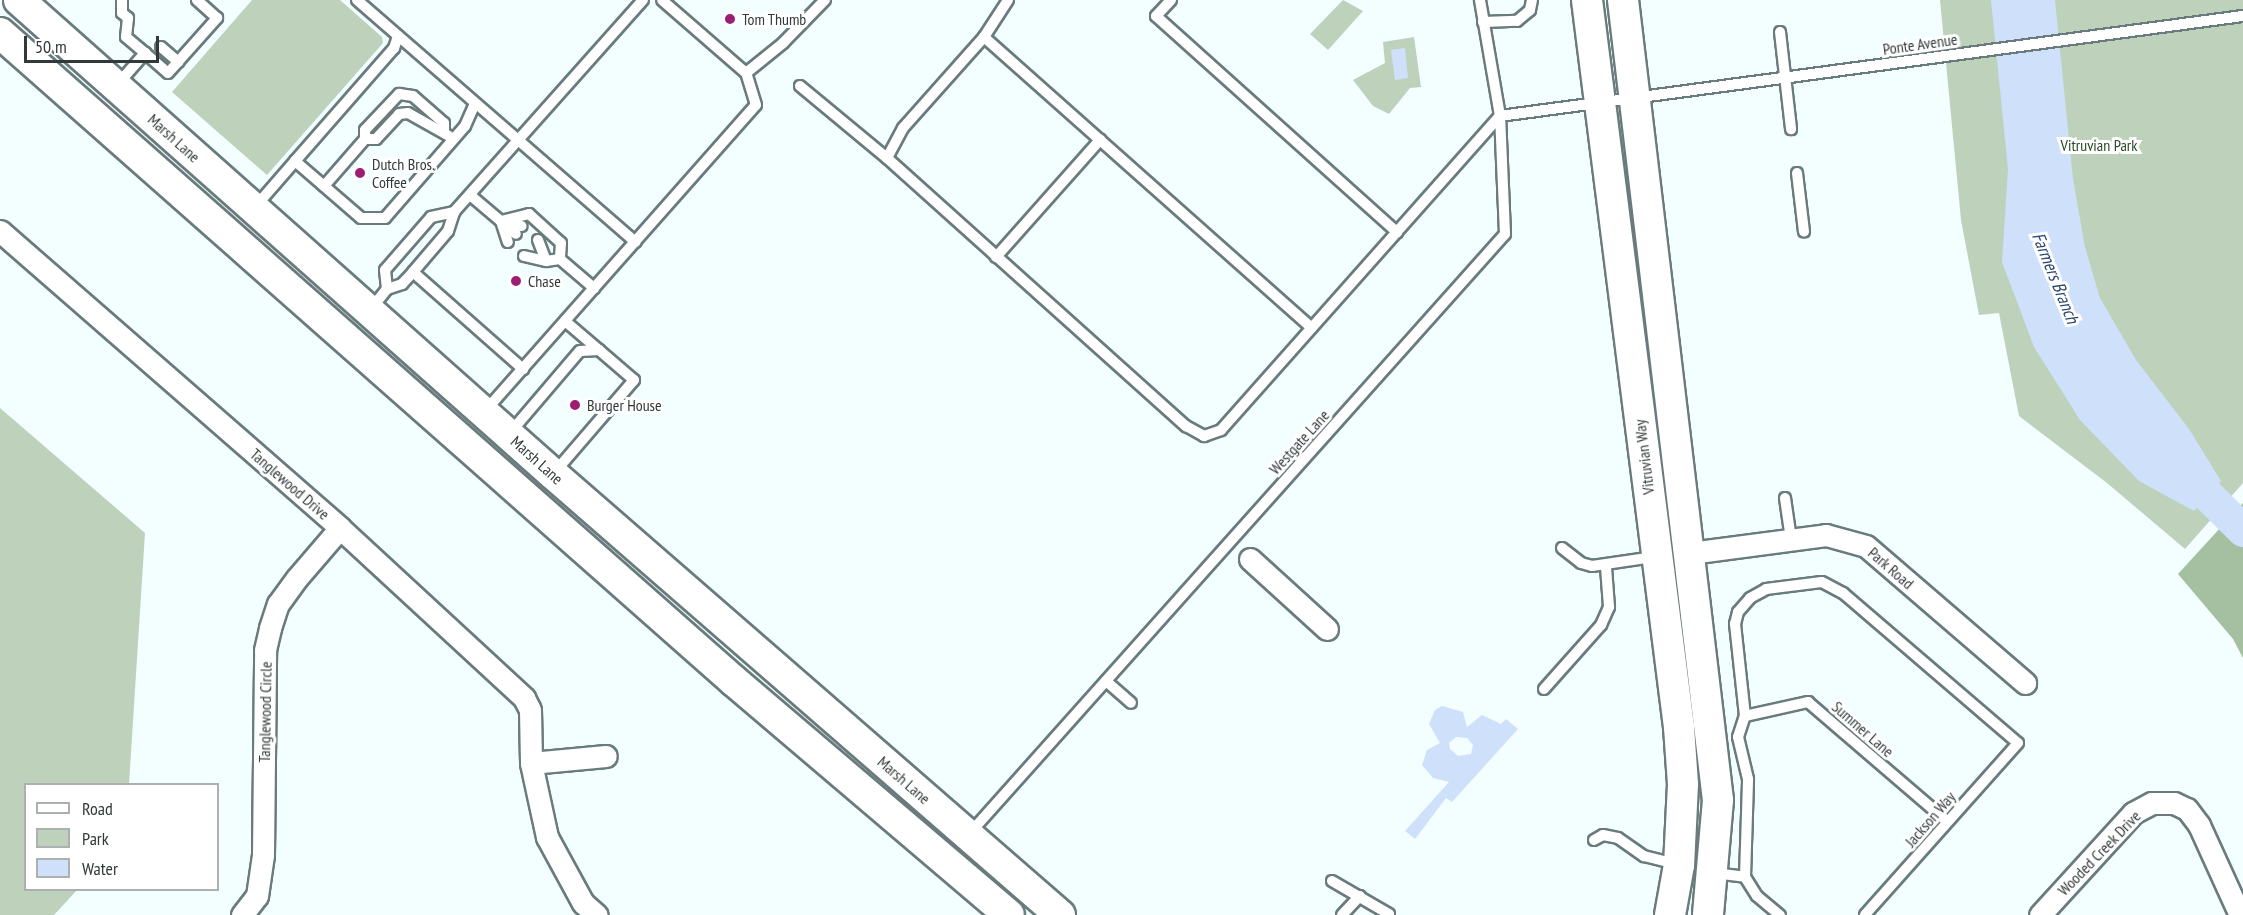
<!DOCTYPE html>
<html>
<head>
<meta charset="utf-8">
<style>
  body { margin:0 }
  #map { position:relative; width:2243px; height:915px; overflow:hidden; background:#f2feff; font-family:"PT Sans Narrow",sans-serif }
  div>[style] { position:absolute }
  .green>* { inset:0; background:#bed2bb }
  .forest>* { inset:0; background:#a5bfa1 }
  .water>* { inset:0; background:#cfe0fa }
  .river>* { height:33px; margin:-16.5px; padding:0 16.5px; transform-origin:16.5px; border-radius:16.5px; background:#cfe0fa }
  .roads { filter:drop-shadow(2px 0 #697b7c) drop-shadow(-2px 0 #697b7c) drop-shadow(0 2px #697b7c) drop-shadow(0 -2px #697b7c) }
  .lane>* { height:10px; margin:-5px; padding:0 5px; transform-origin:5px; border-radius:5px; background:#fff }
  .street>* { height:21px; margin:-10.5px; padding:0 10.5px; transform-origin:10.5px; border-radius:10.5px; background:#fff }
  .secondary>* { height:30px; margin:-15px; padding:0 15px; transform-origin:15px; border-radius:15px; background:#fff }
  .dots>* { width:16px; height:16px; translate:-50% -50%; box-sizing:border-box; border:3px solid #fff; border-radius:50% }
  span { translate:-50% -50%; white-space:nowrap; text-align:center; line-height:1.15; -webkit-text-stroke:6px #fff; paint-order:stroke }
  .poi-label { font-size:16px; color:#313939 }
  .left { translate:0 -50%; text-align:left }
  .street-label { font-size:16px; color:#313939 }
  .park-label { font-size:16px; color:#264a21 }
  .water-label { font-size:18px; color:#2b4771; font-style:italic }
  .legend { position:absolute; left:24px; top:783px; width:195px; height:108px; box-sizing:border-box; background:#fff; border:2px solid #adb0b0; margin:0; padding:8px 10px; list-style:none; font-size:18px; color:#313939 }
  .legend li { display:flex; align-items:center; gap:12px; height:30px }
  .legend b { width:30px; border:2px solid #adb0b0 }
  .scale { position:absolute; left:24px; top:36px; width:135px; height:27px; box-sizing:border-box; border:3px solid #313939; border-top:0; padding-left:8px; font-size:18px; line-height:21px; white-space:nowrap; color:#313939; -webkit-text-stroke:4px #fff; paint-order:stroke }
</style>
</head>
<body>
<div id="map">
  <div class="green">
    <div style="clip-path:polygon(252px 0,340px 0,382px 37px,383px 43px,267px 175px,172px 92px)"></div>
    <div style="clip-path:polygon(1343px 0,1363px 11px,1328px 50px,1310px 34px)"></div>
    <div style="clip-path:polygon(1940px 0,2243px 0,2243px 483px,2185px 549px,2107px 483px,2019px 416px,1999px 313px,1979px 315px,1961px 220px)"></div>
    <div style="clip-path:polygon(1414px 37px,1421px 87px,1410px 88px,1389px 114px,1373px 106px,1353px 80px,1385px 63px,1383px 42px)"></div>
    <div style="clip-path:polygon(0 408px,145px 533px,129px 784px,26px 784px,26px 890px,77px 890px,54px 915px,0 915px)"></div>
  </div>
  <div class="forest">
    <div style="clip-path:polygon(2243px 503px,2243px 658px,2233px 639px,2178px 574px)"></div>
  </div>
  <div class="water">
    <div style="clip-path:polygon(1991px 0,2055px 0,2073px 179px,2085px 247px,2100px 298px,2136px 360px,2189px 429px,2221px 481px,2194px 511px,2139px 481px,2080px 420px,2034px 347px,2002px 262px,2008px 169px)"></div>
    <div style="clip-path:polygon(1405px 48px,1408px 78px,1395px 80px,1391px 50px)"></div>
    <div style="clip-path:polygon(evenodd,1442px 706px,1463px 712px,1467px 727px,1482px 715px,1501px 724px,1506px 719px,1518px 729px,1452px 802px,1446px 798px,1415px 839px,1405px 831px,1449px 782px,1433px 778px,1422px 765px,1427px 750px,1440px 743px,1429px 724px,1435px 710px,1442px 706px,1456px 737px,1467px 738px,1473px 745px,1471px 754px,1458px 756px,1450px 749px,1449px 743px,1456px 737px)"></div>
  </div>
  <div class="river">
    <div style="left:2177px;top:465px;width:93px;rotate:44.6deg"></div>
  </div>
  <div class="roads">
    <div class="lane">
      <div style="left:122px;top:0;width:13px;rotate:90deg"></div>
      <div style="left:122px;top:13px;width:8px;rotate:40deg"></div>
      <div style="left:128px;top:18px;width:19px;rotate:96deg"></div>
      <div style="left:126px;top:37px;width:25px;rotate:40deg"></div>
      <div style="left:357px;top:0;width:369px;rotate:41deg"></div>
      <div style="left:1171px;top:0;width:22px;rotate:133deg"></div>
      <div style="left:1156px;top:16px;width:324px;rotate:41.9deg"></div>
      <div style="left:1483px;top:22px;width:34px;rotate:-2deg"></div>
      <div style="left:1517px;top:21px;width:17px;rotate:-40deg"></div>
      <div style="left:1530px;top:10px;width:10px;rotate:-79deg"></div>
      <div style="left:1780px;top:32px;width:98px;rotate:83.5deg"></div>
      <div style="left:398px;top:36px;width:13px;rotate:108deg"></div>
      <div style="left:394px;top:48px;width:150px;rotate:131.2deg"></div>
      <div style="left:295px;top:161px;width:87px;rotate:40.8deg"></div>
      <div style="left:361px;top:218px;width:24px"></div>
      <div style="left:385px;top:218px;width:122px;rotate:-49deg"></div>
      <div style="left:465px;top:126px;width:24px;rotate:-66deg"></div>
      <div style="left:984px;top:37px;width:438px;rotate:41.6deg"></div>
      <div style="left:161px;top:47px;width:23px;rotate:41deg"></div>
      <div style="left:746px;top:73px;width:48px;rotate:-39deg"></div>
      <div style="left:783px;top:43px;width:60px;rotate:-45.7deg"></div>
      <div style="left:117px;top:85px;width:43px;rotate:-48.8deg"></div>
      <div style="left:145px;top:53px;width:30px;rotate:41deg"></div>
      <div style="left:168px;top:73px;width:74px;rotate:-48.3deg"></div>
      <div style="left:217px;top:18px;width:27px;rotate:-138deg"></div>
      <div style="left:800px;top:86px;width:113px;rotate:39.6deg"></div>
      <div style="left:887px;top:158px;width:402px;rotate:41.9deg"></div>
      <div style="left:1186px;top:426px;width:21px;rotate:29deg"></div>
      <div style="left:1204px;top:436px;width:18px;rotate:-19deg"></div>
      <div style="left:1221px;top:430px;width:420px;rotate:-48.4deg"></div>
      <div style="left:1500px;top:116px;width:118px;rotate:-99.8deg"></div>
      <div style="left:365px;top:139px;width:11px"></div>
      <div style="left:376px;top:139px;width:34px;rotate:-47deg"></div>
      <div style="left:399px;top:114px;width:9px;rotate:-6deg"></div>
      <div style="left:408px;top:113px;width:47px;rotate:29.3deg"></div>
      <div style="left:887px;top:158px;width:34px;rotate:-62deg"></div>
      <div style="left:903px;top:128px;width:122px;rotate:-48.3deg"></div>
      <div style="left:984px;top:37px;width:44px;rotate:-57deg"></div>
      <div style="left:1797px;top:173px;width:59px;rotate:83.2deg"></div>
      <div style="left:324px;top:186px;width:62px;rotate:-48.9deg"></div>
      <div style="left:365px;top:139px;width:9px;rotate:-90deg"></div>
      <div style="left:365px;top:130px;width:50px;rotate:-46.6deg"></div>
      <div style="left:399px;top:94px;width:14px;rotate:8deg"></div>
      <div style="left:413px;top:96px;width:41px;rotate:41.1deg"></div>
      <div style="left:444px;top:123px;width:8px;rotate:90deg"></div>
      <div style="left:470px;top:195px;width:60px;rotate:40.3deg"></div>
      <div style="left:256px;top:206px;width:60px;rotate:-49.1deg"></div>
      <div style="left:501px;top:221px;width:29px;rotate:-14deg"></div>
      <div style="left:529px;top:214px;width:43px;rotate:42.2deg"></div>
      <div style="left:561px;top:243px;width:16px;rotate:94deg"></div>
      <div style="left:560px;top:259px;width:45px;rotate:40.5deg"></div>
      <div style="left:501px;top:221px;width:22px;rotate:72deg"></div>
      <div style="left:504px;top:222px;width:18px;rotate:13deg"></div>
      <div style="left:538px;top:240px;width:22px;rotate:69deg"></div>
      <div style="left:524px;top:256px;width:23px;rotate:13deg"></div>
      <div style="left:546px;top:261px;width:14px;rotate:-8deg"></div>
      <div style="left:996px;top:257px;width:157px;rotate:-48.4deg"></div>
      <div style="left:413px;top:272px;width:147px;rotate:41.4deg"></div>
      <div style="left:387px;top:289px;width:19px;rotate:-96deg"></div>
      <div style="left:385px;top:270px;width:70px;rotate:-49deg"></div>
      <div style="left:431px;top:217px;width:24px;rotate:-12deg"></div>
      <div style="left:370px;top:310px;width:27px;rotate:-51deg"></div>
      <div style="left:387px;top:289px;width:16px;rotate:-18deg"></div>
      <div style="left:402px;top:284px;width:16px;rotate:-47deg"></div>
      <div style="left:413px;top:272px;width:54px;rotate:-49.5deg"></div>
      <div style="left:448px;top:231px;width:20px;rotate:-72deg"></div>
      <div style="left:454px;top:212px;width:284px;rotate:-48.3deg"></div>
      <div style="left:565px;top:321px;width:45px;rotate:40.5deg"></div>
      <div style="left:486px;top:410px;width:407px;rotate:-48.5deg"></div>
      <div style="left:756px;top:105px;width:34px;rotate:-107deg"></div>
      <div style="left:746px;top:73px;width:111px;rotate:-139deg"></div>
      <div style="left:509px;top:434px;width:109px;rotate:-49.5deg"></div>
      <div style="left:580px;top:351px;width:19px;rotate:-3deg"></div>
      <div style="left:599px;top:350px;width:46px;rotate:40.6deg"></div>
      <div style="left:634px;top:380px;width:123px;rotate:130.7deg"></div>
      <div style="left:1785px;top:498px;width:41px;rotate:81.7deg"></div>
      <div style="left:1562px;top:548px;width:24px;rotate:38deg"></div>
      <div style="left:1581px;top:563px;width:11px;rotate:15deg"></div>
      <div style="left:1592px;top:566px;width:63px;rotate:-8.3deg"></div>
      <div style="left:1106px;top:681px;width:33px;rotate:41deg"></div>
      <div style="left:1544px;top:689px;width:86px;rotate:-48.3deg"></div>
      <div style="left:1601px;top:625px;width:20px;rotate:-66deg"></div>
      <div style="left:1609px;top:607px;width:40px;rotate:-94.3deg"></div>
      <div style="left:1745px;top:716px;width:65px;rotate:-12.5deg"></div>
      <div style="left:1808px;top:702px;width:183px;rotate:40.6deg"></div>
      <div style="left:970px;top:833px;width:803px;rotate:-48.23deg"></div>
      <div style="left:1505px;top:234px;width:118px;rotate:-92.4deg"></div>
      <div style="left:1500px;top:116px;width:750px;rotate:-7.67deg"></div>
      <div style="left:1594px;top:840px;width:10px;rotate:-29deg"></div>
      <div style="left:1603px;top:835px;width:15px;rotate:11deg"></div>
      <div style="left:1618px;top:838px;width:32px;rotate:35deg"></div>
      <div style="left:1644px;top:856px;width:33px;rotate:14deg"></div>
      <div style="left:1714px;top:873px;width:31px;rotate:7deg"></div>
      <div style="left:1745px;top:877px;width:22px;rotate:58deg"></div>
      <div style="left:1757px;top:896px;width:30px;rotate:40deg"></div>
      <div style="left:1745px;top:877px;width:98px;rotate:-88.2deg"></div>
      <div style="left:1748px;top:779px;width:43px;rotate:-103.4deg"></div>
      <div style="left:1738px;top:737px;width:22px;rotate:-72deg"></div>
      <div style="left:1745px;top:716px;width:93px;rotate:-96.2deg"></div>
      <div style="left:1735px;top:624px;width:12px;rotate:-76deg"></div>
      <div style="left:1738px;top:612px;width:18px;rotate:-49deg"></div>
      <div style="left:1750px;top:598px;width:18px;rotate:-29deg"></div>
      <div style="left:1766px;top:589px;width:56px;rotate:-7.1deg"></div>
      <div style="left:1822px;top:582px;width:24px;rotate:28deg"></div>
      <div style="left:1843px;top:593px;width:230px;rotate:40.6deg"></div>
      <div style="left:2018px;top:743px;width:230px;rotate:131.7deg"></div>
      <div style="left:1332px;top:881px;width:66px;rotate:30.1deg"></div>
      <div style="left:1342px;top:915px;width:26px;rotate:-47deg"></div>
    </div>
    <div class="street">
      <div style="left:0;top:231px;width:451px;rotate:41.1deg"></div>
      <div style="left:340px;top:528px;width:251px;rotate:42.7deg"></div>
      <div style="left:524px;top:698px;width:13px;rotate:63deg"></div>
      <div style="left:530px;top:710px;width:53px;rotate:88.9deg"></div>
      <div style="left:531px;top:763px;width:76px;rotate:77.8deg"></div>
      <div style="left:547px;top:837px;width:75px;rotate:61.4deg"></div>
      <div style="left:583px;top:903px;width:18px;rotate:41deg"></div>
      <div style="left:1690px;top:553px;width:137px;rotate:-7.5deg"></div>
      <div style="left:1826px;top:535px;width:41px;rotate:15.4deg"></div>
      <div style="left:1866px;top:546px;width:210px;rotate:40.7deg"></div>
      <div style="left:1250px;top:559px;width:104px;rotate:42.3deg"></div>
      <div style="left:531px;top:763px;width:75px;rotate:-5.3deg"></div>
      <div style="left:242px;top:915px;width:24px;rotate:-52deg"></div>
      <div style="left:257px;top:896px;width:41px;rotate:-81.7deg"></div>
      <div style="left:263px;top:855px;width:205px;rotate:-89.4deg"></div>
      <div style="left:265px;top:650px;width:23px;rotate:-77deg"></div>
      <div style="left:270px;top:628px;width:25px;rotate:-72deg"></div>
      <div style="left:278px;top:604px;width:32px;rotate:-54deg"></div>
      <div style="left:297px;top:578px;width:66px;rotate:-49.3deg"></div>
      <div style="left:2040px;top:915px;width:138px;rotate:-47.6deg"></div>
      <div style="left:2133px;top:813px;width:21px;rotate:-28deg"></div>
      <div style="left:2152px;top:803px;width:22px"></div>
      <div style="left:2174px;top:803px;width:14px;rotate:25deg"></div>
      <div style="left:2187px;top:809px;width:20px;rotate:53deg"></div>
      <div style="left:2199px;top:825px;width:99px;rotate:65.5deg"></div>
    </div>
    <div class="secondary">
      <div style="left:19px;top:0;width:714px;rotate:41.59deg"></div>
      <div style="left:553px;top:474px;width:672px;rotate:41.02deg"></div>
      <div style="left:1587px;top:0;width:733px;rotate:82.79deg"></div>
      <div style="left:1679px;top:727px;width:57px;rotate:86deg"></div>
      <div style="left:1683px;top:784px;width:81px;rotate:92.8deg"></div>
      <div style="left:1679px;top:865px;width:51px;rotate:100.2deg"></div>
      <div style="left:1623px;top:0;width:806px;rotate:83.23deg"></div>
      <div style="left:1718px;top:800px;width:115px;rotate:95deg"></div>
      <div style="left:0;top:33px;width:979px;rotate:41.44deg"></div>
      <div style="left:734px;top:681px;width:361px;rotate:40.4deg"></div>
    </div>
  </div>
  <div class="dots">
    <div style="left:730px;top:19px;background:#9d1e71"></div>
    <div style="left:360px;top:173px;background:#9d1e71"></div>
    <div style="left:516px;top:281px;background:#9d1e71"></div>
    <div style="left:575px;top:405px;background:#9d1e71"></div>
  </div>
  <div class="poi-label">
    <span class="left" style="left:742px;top:19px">Tom Thumb</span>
    <span class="left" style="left:372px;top:173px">Dutch Bros.<br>Coffee</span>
    <span class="left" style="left:528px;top:281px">Chase</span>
    <span class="left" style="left:587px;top:405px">Burger House</span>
  </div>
  <div class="street-label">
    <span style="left:1920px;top:44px;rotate:-8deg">Ponte Avenue</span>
    <span style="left:174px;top:138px;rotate:42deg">Marsh Lane</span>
    <span style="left:1299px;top:442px;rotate:-48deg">Westgate Lane</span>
    <span style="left:1644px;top:457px;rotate:-97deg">Vitruvian Way</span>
    <span style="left:537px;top:460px;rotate:42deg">Marsh Lane</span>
    <span style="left:290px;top:484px;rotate:41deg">Tanglewood Drive</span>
    <span style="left:1891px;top:568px;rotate:41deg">Park Road</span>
    <span style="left:265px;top:712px;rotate:-89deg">Tanglewood Circle</span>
    <span style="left:1863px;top:729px;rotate:41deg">Summer Lane</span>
    <span style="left:904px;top:780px;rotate:41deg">Marsh Lane</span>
    <span style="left:1930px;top:819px;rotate:-49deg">Jackson Way</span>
    <span style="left:2099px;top:853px;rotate:-46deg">Wooded Creek Drive</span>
  </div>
  <div class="park-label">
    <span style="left:2099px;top:145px">Vitruvian Park</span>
  </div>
  <div class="water-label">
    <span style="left:2055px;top:278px;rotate:68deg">Farmers Branch</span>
  </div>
  <ul class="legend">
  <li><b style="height:8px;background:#fff"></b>Road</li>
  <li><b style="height:16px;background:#bed2bb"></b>Park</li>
  <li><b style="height:16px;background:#cfe0fa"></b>Water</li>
  </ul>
  <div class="scale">50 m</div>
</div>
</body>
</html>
